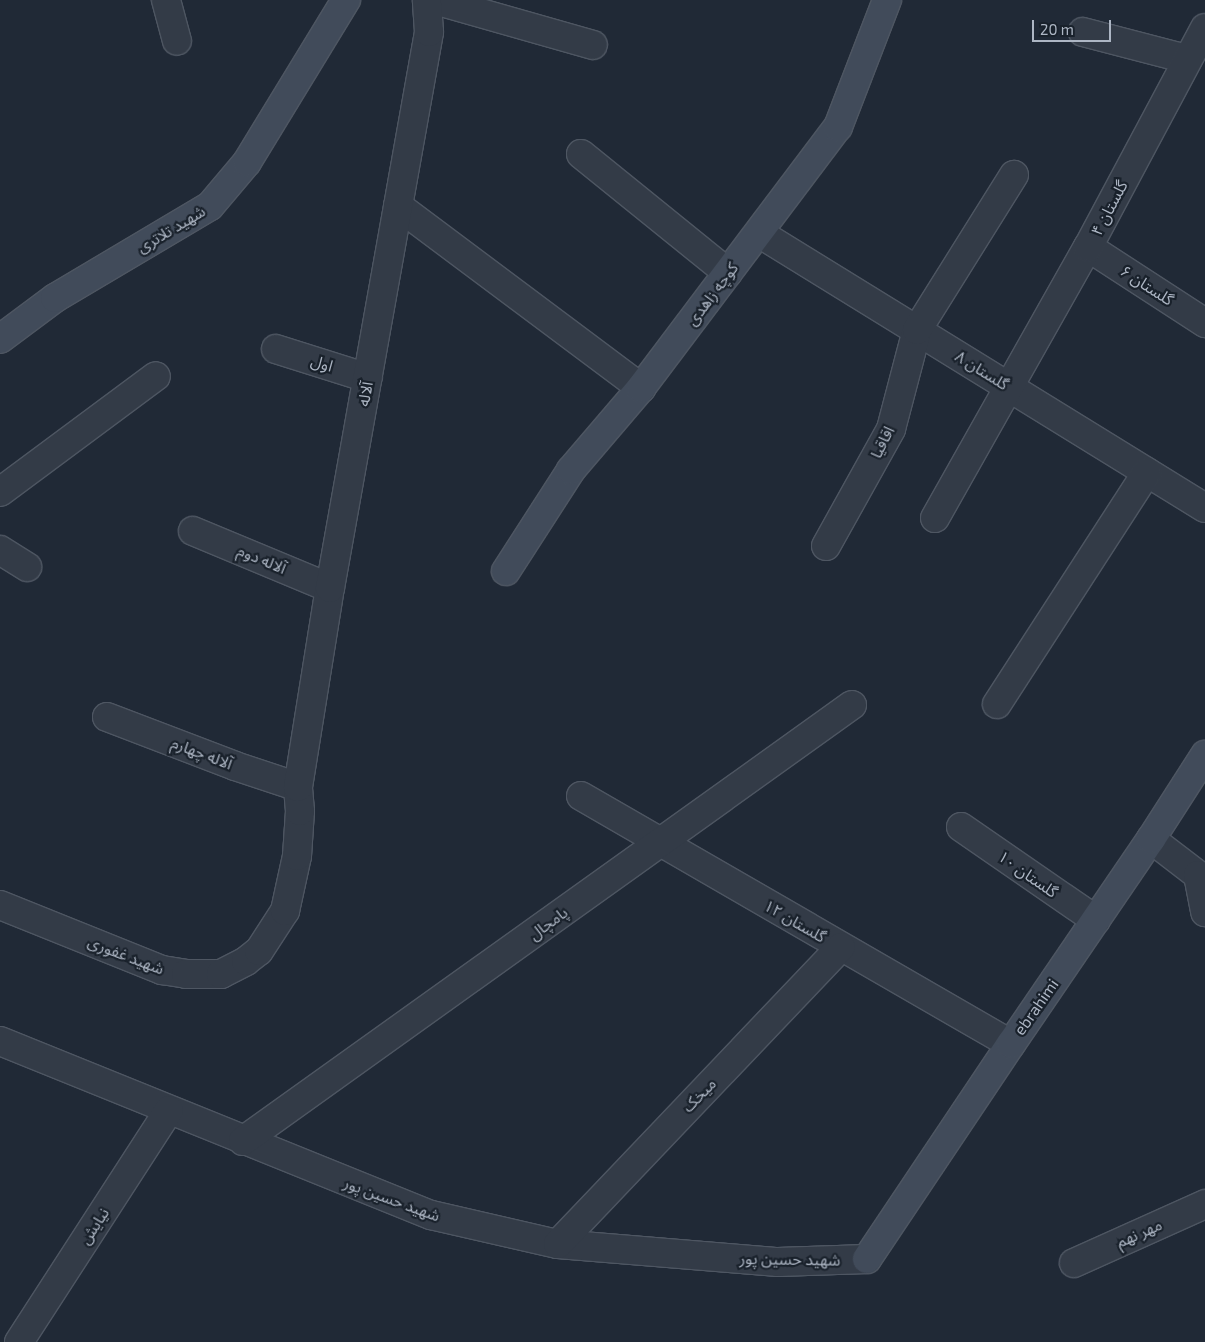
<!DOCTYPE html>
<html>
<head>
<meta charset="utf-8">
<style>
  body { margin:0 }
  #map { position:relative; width:1205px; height:1342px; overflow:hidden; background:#202936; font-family:"Exo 2","Noto Sans Arabic",sans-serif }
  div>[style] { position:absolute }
  .roads { filter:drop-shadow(1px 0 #4e5662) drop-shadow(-1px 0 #4e5662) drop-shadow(0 1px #4e5662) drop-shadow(0 -1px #4e5662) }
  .street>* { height:28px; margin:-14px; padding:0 14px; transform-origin:14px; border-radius:14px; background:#333b47 }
  .secondary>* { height:28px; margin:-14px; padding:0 14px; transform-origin:14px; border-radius:14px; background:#414b5a }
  span { translate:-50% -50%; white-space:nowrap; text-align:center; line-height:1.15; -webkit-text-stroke:4.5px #19212b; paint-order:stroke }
  .street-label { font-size:16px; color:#adb6c4 }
  .scale { position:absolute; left:1032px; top:20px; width:79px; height:22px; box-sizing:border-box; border:2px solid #adb6c4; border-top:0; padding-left:6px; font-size:15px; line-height:18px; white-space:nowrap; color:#adb6c4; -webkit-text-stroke:4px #19212b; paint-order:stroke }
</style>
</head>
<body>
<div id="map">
  <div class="roads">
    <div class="street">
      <div style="left:166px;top:0;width:42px;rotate:75deg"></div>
      <div style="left:435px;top:0;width:164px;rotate:15.9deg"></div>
      <div style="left:1083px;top:32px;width:107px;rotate:14.6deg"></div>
      <div style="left:581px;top:154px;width:189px;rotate:39deg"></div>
      <div style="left:398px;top:206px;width:304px;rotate:36.8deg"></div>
      <div style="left:759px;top:233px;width:524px;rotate:31.66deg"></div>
      <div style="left:1088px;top:247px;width:140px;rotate:33deg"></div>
      <div style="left:276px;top:349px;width:96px;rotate:17.5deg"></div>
      <div style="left:0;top:492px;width:194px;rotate:-36.6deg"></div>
      <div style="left:935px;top:518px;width:311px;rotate:-60.6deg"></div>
      <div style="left:1088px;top:247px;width:248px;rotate:-61.9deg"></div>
      <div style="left:193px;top:531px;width:148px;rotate:22.6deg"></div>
      <div style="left:826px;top:546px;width:134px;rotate:-60.9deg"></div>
      <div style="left:891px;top:429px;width:102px;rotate:-75.3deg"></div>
      <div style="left:917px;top:330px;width:183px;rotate:-58deg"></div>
      <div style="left:0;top:550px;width:32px;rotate:32deg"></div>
      <div style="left:997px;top:704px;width:276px;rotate:-57.1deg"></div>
      <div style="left:107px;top:717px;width:137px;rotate:20.9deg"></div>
      <div style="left:235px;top:766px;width:66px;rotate:18.4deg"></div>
      <div style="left:581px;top:796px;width:496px;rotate:30deg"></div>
      <div style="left:961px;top:827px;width:164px;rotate:34.6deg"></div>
      <div style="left:1151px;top:839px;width:59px;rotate:37.5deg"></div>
      <div style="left:1198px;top:875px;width:38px;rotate:79deg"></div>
      <div style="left:0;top:905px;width:175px;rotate:21.9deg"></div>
      <div style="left:162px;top:970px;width:24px;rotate:9deg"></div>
      <div style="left:186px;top:974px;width:35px"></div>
      <div style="left:221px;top:974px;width:28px;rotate:-27deg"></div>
      <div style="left:246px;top:961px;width:16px;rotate:-38deg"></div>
      <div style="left:259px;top:951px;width:48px;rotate:-57deg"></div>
      <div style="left:285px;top:911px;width:56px;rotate:-77.7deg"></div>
      <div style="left:297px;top:856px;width:45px;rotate:-86.2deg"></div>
      <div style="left:300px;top:811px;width:24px;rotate:-95deg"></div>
      <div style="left:298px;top:787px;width:202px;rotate:-80.9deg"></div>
      <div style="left:330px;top:588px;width:565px;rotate:-79.9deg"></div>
      <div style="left:429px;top:32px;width:32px;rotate:-94deg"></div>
      <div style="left:0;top:1041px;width:465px;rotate:22deg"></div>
      <div style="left:431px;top:1215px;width:130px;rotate:12.9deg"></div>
      <div style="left:558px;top:1244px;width:221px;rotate:4.7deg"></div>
      <div style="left:778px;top:1262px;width:89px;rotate:-1.9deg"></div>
      <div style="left:243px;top:1141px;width:749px;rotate:-35.6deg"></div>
      <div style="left:558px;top:1244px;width:410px;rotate:-46.4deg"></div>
      <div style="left:1074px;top:1263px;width:144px;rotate:-24.2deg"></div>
      <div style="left:19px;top:1342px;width:276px;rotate:-57.1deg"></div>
    </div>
    <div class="secondary">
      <div style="left:0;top:339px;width:69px;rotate:-36.7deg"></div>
      <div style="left:55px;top:298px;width:180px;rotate:-30.7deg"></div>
      <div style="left:210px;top:206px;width:57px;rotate:-49.9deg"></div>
      <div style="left:247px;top:162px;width:190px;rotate:-58.6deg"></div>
      <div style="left:506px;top:571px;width:120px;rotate:-57.2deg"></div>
      <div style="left:571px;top:470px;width:108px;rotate:-49.5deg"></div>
      <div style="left:641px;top:388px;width:327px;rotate:-53deg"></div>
      <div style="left:838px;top:127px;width:136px;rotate:-68.9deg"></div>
      <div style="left:867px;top:1259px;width:259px;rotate:-56.2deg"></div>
      <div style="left:1011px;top:1044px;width:248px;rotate:-55.7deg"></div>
      <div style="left:1151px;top:839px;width:100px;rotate:-57.3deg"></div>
    </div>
  </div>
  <div class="street-label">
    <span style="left:1109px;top:208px;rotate:-62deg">گلستان ۴</span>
    <span style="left:171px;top:229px;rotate:-31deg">شهید تلاتری</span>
    <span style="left:1147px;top:285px;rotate:33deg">گلستان ۶</span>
    <span style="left:712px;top:294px;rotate:-53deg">کوچه زاهدی</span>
    <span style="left:322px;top:363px;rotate:17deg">اول</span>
    <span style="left:982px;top:370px;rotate:32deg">گلستان ۸</span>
    <span style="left:365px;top:394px;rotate:-80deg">آلاله</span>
    <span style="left:882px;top:442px;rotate:-64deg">اقاقیا</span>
    <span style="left:262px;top:559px;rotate:23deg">آلاله دوم</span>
    <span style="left:202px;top:753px;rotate:21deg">آلاله چهارم</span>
    <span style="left:1028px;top:874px;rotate:35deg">گلستان ۱۰</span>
    <span style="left:795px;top:921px;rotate:30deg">گلستان ۱۲</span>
    <span style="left:548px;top:923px;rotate:-36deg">پامچال</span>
    <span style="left:126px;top:955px;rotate:21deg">شهید غفوری</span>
    <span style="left:1036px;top:1007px;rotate:-55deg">ebrahimi</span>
    <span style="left:699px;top:1095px;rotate:-46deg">میخک</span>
    <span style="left:392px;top:1199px;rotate:20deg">شهید حسین پور</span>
    <span style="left:94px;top:1226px;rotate:-57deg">نیایش</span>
    <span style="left:1139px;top:1233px;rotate:-24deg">مهر نهم</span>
    <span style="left:790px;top:1259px;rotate:1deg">شهید حسین پور</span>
  </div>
  <div class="scale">20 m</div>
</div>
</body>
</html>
